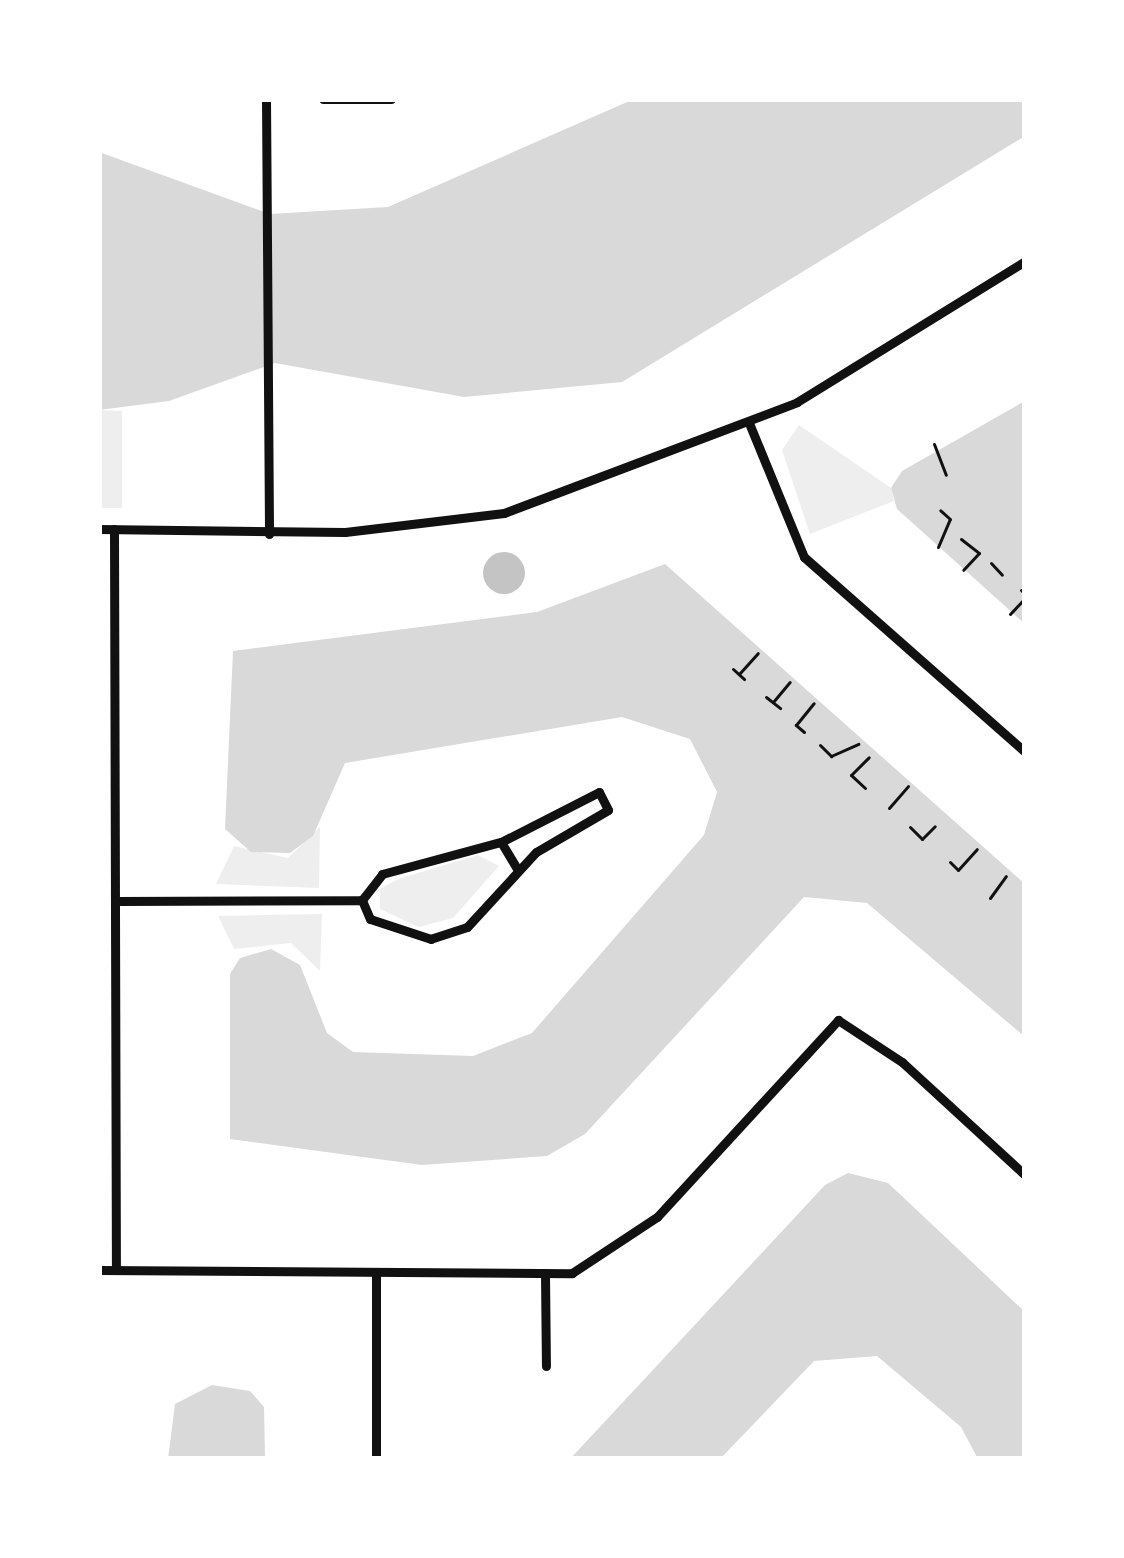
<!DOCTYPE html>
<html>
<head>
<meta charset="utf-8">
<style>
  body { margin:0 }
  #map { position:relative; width:1124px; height:1558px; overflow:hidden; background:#fff; font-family:"Zilla Slab",serif }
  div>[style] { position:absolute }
  .green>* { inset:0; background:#eee }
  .water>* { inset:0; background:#d9d9d9 }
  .building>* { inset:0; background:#c4c4c4 }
  .round { border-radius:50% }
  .path>* { height:3px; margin:-1.5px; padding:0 1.5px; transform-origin:1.5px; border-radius:1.5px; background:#111 }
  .minor>* { height:9px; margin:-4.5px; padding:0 4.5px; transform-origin:4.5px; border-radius:4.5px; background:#111 }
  span { translate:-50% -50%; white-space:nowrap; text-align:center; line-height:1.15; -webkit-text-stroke:12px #fff; paint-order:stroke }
  .frame { position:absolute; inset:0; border:102px solid #fff; pointer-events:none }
</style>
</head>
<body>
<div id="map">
  <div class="green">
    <div style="clip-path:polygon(99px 410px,122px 411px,122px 508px,99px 508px)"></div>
    <div style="clip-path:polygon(799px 425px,891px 488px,894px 501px,810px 534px,782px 450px)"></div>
    <div style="clip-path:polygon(320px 827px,319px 888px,216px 884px,234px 846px,288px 858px)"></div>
    <div style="clip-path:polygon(478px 855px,499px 866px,453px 918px,419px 927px,380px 909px,380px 889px,398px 879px)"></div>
    <div style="clip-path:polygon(322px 914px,320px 971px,291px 943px,234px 949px,218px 916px)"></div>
  </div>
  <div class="water">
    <div style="clip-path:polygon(634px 99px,1025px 99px,1025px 136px,622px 382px,464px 397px,275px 363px,169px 401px,99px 410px,99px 152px,270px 214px,388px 207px)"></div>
    <div style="clip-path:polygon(1025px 401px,1025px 624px,897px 509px,891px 488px,902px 471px)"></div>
    <div style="clip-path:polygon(665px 564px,1025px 884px,1025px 1037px,867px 903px,804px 897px,585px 1134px,547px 1156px,422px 1165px,230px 1139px,230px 974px,240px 958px,271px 949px,300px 965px,327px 1033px,353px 1052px,473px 1056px,532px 1033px,704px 835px,717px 792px,690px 739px,622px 717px,345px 763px,313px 836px,290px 853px,251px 852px,225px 829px,233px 651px,537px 612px)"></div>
    <div style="clip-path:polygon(848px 1173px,888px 1183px,1025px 1312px,1025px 1459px,978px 1459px,961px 1427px,877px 1356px,814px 1361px,720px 1459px,570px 1459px,825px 1185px)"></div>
    <div style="clip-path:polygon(212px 1385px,250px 1391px,264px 1407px,265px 1459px,168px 1459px,175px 1404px)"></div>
  </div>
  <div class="building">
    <div class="round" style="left:483px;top:552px;width:42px;height:42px"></div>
  </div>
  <div class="path">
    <div style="left:934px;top:444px;width:33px;rotate:69deg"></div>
    <div style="left:961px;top:539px;width:23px;rotate:38deg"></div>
    <div style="left:979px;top:553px;width:23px;rotate:133deg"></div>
    <div style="left:938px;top:547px;width:30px;rotate:-67deg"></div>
    <div style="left:950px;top:519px;width:13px;rotate:-138deg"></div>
    <div style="left:991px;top:563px;width:16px;rotate:47deg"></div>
    <div style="left:1021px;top:590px;width:6px;rotate:45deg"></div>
    <div style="left:1010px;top:614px;width:22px;rotate:-47deg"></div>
    <div style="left:733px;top:669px;width:15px;rotate:42deg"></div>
    <div style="left:739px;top:674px;width:28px;rotate:-48deg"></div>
    <div style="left:766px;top:697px;width:18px;rotate:38deg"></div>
    <div style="left:773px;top:702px;width:26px;rotate:-50deg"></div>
    <div style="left:804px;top:732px;width:11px;rotate:-139deg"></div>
    <div style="left:796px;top:725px;width:28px;rotate:-51deg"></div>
    <div style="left:820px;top:745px;width:16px;rotate:45deg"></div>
    <div style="left:831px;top:756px;width:30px;rotate:-24deg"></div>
    <div style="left:865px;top:788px;width:19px;rotate:-137deg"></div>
    <div style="left:851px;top:775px;width:25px;rotate:-45deg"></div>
    <div style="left:889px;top:808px;width:29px;rotate:-49deg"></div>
    <div style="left:910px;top:827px;width:17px;rotate:45deg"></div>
    <div style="left:922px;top:839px;width:18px;rotate:-45deg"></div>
    <div style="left:950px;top:862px;width:11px;rotate:45deg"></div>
    <div style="left:958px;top:870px;width:28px;rotate:-48deg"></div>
    <div style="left:990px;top:898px;width:27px;rotate:-54deg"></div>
  </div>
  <div class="minor">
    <div style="left:266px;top:99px;width:435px;rotate:89.6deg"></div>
    <div style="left:323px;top:99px;width:68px"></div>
    <div style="left:749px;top:423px;width:145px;rotate:67.7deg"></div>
    <div style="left:804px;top:557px;width:295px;rotate:41.4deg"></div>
    <div style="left:99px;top:529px;width:246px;rotate:0.7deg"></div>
    <div style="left:345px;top:532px;width:160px;rotate:-6.8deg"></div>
    <div style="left:504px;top:513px;width:313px;rotate:-20.7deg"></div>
    <div style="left:797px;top:402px;width:268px;rotate:-31.7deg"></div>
    <div style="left:114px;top:529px;width:741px;rotate:89.85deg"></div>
    <div style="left:599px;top:792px;width:20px;rotate:63deg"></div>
    <div style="left:608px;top:810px;width:83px;rotate:149.7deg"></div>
    <div style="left:536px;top:852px;width:102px;rotate:132.6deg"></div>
    <div style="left:467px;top:927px;width:38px;rotate:162deg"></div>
    <div style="left:431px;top:939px;width:64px;rotate:-161.8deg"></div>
    <div style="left:370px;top:919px;width:21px;rotate:-113deg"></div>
    <div style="left:362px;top:900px;width:33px;rotate:-52deg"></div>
    <div style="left:382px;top:874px;width:123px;rotate:-15.1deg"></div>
    <div style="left:501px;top:842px;width:110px;rotate:-27deg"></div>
    <div style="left:501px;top:842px;width:31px;rotate:59deg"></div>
    <div style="left:116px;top:901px;width:246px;rotate:-0.2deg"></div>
    <div style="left:99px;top:1270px;width:473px;rotate:0.4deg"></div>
    <div style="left:572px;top:1273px;width:102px;rotate:-33.4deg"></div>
    <div style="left:657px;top:1217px;width:268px;rotate:-47.4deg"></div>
    <div style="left:838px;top:1020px;width:77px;rotate:33.3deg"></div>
    <div style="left:902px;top:1062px;width:167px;rotate:42.6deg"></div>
    <div style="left:376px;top:1274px;width:185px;rotate:90deg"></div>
    <div style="left:545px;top:1275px;width:91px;rotate:89.4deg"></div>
  </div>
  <div class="frame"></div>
</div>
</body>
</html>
